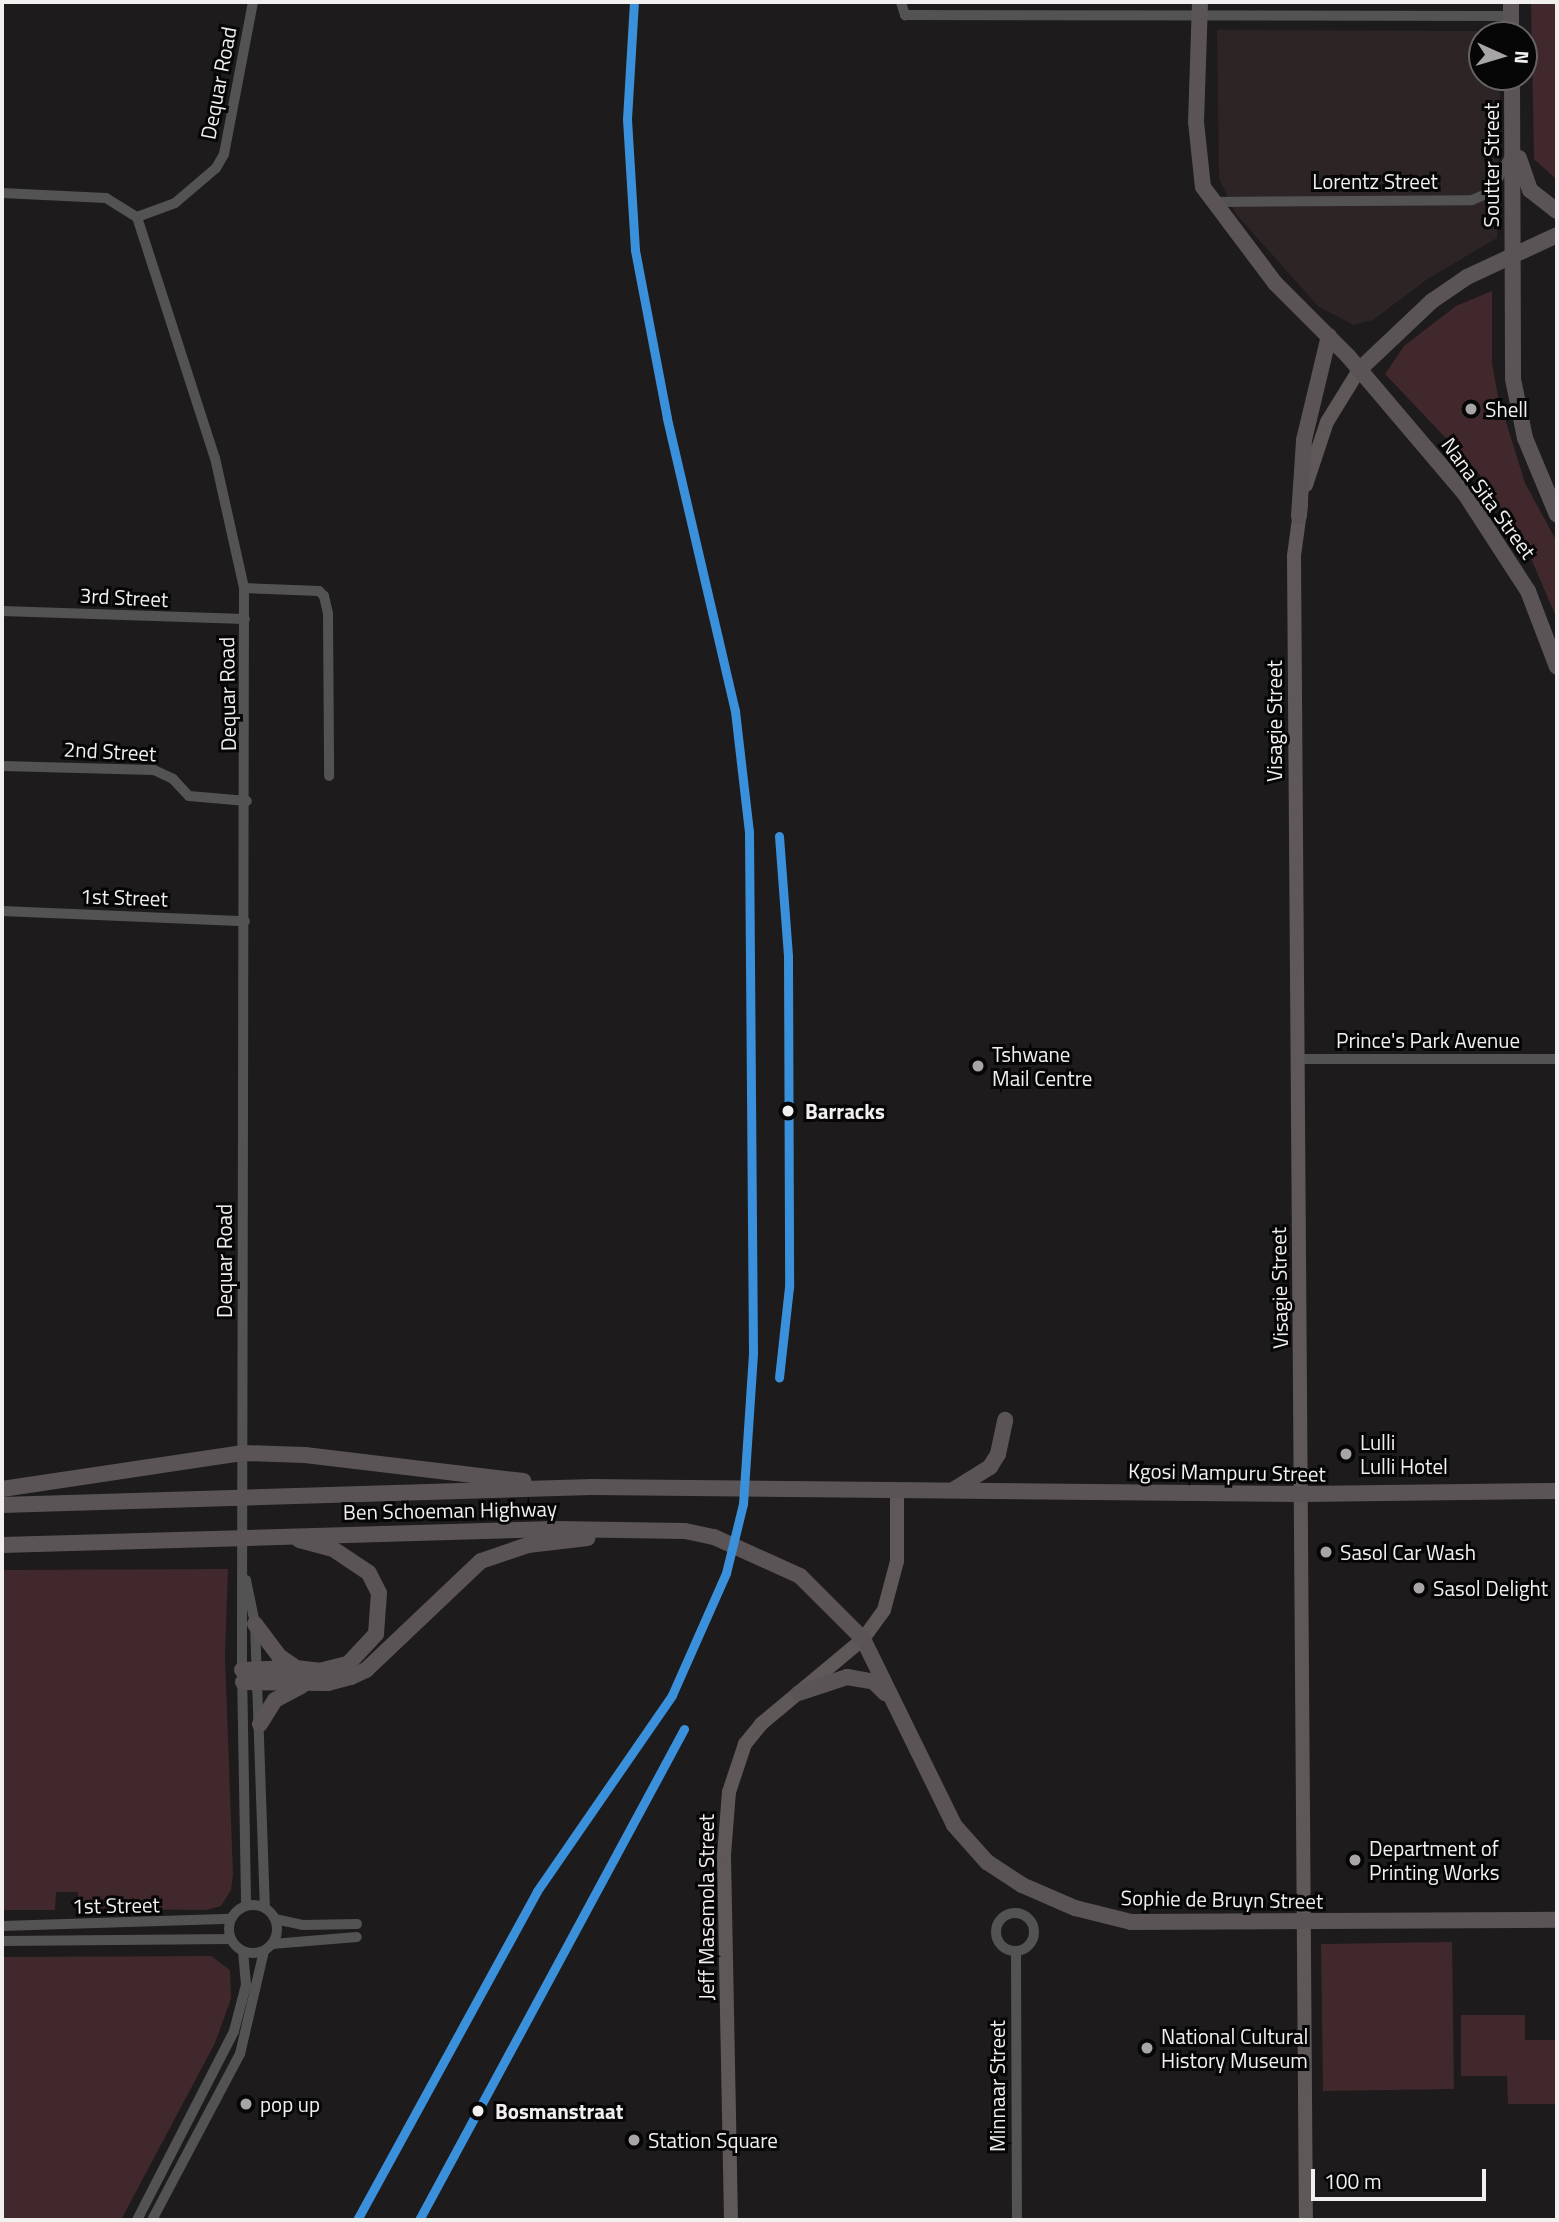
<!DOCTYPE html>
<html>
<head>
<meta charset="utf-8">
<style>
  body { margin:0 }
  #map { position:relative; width:1559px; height:2222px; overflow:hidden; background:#1d1b1c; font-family:"Titillium Web",sans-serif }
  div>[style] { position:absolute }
  .built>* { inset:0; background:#2d2426 }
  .green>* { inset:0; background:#40282c }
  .street>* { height:10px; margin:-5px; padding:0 5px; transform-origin:5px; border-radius:5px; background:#545353 }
  .street>.ring { margin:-5px; padding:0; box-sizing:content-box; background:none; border:10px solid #545353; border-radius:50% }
  .secondary>* { height:14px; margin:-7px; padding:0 7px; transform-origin:7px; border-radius:7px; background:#5e5859 }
  .primary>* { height:16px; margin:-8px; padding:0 8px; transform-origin:8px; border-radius:8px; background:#5a5456 }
  .rail>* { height:6px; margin-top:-3px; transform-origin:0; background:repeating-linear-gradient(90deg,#070606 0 10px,#595758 0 20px); box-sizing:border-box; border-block:2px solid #595758 }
  .rail-1>* { height:9px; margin:-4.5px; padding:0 4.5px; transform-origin:4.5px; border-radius:4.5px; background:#3a90db }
  .dots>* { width:19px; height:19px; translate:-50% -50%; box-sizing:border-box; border:4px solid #070606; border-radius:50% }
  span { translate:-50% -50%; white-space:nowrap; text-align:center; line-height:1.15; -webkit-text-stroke:6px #070606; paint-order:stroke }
  .street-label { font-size:21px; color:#f2efef }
  .poi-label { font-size:21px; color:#f2efef }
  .left { translate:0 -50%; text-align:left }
  .stop-label { font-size:21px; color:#f2efef; font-weight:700 }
  .frame { position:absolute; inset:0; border:4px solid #f2efef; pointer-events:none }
  .north { position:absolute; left:1468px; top:21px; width:70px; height:70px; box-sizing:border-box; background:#070606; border:2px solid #656363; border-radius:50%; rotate:94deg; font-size:19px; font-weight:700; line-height:28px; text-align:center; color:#f2efef }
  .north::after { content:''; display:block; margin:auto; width:24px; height:32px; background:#a7a5a5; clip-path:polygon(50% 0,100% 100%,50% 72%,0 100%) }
  .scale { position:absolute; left:1311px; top:2169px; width:175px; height:32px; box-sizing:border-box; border:4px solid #f2efef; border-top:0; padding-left:9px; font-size:21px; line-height:24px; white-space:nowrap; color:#f2efef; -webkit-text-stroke:5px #070606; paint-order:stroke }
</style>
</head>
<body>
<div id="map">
  <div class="built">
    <div style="clip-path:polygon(1217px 30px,1500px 31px,1500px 35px,1482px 35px,1482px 77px,1500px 77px,1497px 238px,1429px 278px,1373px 320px,1354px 325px,1319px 307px,1235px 213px,1219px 178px)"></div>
  </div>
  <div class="green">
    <div style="clip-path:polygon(1531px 2px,1557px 2px,1557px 180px,1534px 159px)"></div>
    <div style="clip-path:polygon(1492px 291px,1492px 363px,1498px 396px,1525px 483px,1557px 542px,1557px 619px,1524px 542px,1477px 471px,1385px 374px,1404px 346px,1456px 306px)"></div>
    <div style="clip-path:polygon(228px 1569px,225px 1656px,233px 1875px,231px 1890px,221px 1906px,206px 1910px,78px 1909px,78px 1892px,56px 1892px,55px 1910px,2px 1910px,2px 1570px)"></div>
    <div style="clip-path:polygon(1452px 1942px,1454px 2089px,1323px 2091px,1321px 1944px)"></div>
    <div style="clip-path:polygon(211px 1956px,230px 1970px,231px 1999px,215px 2043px,121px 2220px,2px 2220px,2px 1957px)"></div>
    <div style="clip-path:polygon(1461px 2015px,1525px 2015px,1525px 2040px,1557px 2040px,1557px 2104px,1508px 2104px,1507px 2076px,1461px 2076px)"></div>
  </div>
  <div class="street">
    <div style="left:901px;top:2px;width:14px;rotate:73deg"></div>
    <div style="left:905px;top:15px;width:606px;rotate:0.09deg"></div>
    <div style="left:2px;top:193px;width:104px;rotate:2.8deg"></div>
    <div style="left:106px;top:198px;width:36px;rotate:32deg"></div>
    <div style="left:137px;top:217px;width:253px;rotate:72.1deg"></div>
    <div style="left:215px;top:458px;width:133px;rotate:77.4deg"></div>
    <div style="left:244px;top:588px;width:1082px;rotate:90.11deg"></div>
    <div style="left:242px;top:1670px;width:235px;rotate:89deg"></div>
    <div style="left:1212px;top:202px;width:260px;rotate:-0.4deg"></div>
    <div style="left:1472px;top:200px;width:21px;rotate:-23deg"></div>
    <div style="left:1491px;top:192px;width:43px;rotate:-62.2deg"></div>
    <div style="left:137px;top:217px;width:40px;rotate:-20.2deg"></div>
    <div style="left:175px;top:203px;width:54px;rotate:-40.5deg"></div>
    <div style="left:216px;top:168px;width:16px;rotate:-60deg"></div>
    <div style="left:224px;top:154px;width:155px;rotate:-79.2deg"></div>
    <div style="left:244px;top:588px;width:75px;rotate:2.3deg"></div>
    <div style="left:319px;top:591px;width:7px;rotate:45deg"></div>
    <div style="left:324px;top:596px;width:18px;rotate:77deg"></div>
    <div style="left:328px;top:614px;width:162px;rotate:89.6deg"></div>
    <div style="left:2px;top:611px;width:243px;rotate:1.9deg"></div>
    <div style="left:2px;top:766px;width:152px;rotate:1.5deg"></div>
    <div style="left:154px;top:770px;width:21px;rotate:25deg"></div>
    <div style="left:173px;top:779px;width:23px;rotate:47deg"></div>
    <div style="left:189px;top:796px;width:58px;rotate:4.9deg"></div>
    <div style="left:2px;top:911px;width:243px;rotate:2.4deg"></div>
    <div style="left:1298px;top:1059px;width:259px"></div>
    <div style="left:246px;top:1580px;width:45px;rotate:78.4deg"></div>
    <div style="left:255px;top:1624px;width:284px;rotate:88deg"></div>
    <div class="ring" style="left:229px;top:1905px;width:38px;height:38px"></div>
    <div class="ring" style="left:996px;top:1913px;width:28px;height:28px"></div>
    <div style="left:275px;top:1919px;width:29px;rotate:12deg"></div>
    <div style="left:303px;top:1925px;width:54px;rotate:-1.1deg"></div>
    <div style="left:2px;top:1926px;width:229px;rotate:-1.8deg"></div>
    <div style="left:2px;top:1941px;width:229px;rotate:-0.5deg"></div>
    <div style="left:272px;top:1944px;width:85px;rotate:-4.7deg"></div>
    <div style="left:1016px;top:1951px;width:269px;rotate:89.8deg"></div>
    <div style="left:137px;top:2220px;width:212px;rotate:-62.8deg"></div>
    <div style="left:234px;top:2031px;width:48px;rotate:-75.4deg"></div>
    <div style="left:246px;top:1985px;width:34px;rotate:-95deg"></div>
    <div style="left:152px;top:2220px;width:188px;rotate:-62.1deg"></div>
    <div style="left:240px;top:2054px;width:106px;rotate:-76.9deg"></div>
  </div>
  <div class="secondary">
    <div style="left:1306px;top:485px;width:66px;rotate:-71.6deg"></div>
    <div style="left:1327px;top:422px;width:61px;rotate:-58.4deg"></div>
    <div style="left:1301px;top:504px;width:52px;rotate:97.7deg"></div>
    <div style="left:1294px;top:556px;width:1664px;rotate:89.59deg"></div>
    <div style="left:731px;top:2220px;width:365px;rotate:-91.1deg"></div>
    <div style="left:724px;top:1855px;width:63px;rotate:-85.5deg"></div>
    <div style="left:729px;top:1792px;width:51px;rotate:-71.6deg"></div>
    <div style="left:745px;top:1744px;width:26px;rotate:-51deg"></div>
    <div style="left:761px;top:1724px;width:133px;rotate:-39.8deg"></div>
    <div style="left:863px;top:1639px;width:36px;rotate:-54deg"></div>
    <div style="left:884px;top:1610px;width:51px;rotate:-75.1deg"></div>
    <div style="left:897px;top:1561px;width:70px;rotate:-90deg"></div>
  </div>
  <div class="primary">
    <div style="left:1200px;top:2px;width:120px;rotate:91.9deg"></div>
    <div style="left:1196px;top:122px;width:65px;rotate:83.9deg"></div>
    <div style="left:1203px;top:187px;width:120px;rotate:53.1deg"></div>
    <div style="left:1275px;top:283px;width:103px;rotate:45deg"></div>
    <div style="left:1348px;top:356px;width:181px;rotate:49.7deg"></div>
    <div style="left:1465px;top:494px;width:116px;rotate:57deg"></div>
    <div style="left:1528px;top:591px;width:81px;rotate:69.1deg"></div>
    <div style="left:1511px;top:2px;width:33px;rotate:90deg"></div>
    <div style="left:1512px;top:77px;width:302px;rotate:89.8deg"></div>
    <div style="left:1513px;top:379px;width:60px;rotate:78.5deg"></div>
    <div style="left:1525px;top:438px;width:83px;rotate:67.4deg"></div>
    <div style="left:1519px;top:158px;width:34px;rotate:71deg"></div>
    <div style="left:1530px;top:190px;width:34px;rotate:38deg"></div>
    <div style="left:1359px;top:370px;width:100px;rotate:-43.4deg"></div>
    <div style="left:1432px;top:301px;width:42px;rotate:-34.4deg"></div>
    <div style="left:1467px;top:277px;width:99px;rotate:-25deg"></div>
    <div style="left:1299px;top:516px;width:76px;rotate:-86.2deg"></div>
    <div style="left:1304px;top:440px;width:107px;rotate:-76.5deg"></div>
    <div style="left:2px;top:1489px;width:244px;rotate:-8.5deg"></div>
    <div style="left:243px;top:1453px;width:62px;rotate:1.8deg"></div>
    <div style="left:305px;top:1455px;width:220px;rotate:6.8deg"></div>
    <div style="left:953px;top:1490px;width:44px;rotate:-31.9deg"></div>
    <div style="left:990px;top:1467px;width:15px;rotate:-58deg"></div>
    <div style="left:998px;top:1454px;width:35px;rotate:-78deg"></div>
    <div style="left:2px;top:1505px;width:590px;rotate:-1.75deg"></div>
    <div style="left:592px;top:1487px;width:710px;rotate:0.56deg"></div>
    <div style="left:1302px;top:1494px;width:255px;rotate:-0.7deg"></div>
    <div style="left:2px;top:1545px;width:553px;rotate:-1.66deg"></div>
    <div style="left:555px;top:1529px;width:130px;rotate:0.9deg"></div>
    <div style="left:685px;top:1531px;width:30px;rotate:12deg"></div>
    <div style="left:714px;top:1537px;width:94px;rotate:24.4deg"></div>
    <div style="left:800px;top:1576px;width:89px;rotate:45deg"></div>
    <div style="left:863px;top:1639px;width:207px;rotate:63.9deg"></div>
    <div style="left:954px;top:1825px;width:50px;rotate:48.3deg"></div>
    <div style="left:987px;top:1862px;width:42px;rotate:33.3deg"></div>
    <div style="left:1022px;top:1885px;width:58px;rotate:23.5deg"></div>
    <div style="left:1075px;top:1908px;width:58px;rotate:14deg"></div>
    <div style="left:1131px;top:1922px;width:426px;rotate:-0.3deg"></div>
    <div style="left:255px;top:1624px;width:40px;rotate:53deg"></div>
    <div style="left:279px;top:1656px;width:21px;rotate:35deg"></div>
    <div style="left:296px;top:1668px;width:23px;rotate:7deg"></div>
    <div style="left:319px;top:1671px;width:30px;rotate:-14deg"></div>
    <div style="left:348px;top:1664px;width:41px;rotate:-47deg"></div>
    <div style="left:376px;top:1634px;width:41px;rotate:-85.8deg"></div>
    <div style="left:379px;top:1593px;width:22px;rotate:-117deg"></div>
    <div style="left:369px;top:1573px;width:43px;rotate:-146.3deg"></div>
    <div style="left:333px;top:1549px;width:35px;rotate:-165deg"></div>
    <div style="left:242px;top:1670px;width:53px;rotate:-2.2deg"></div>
    <div style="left:243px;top:1682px;width:85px;rotate:0.7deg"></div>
    <div style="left:328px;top:1683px;width:24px;rotate:-15deg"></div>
    <div style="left:351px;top:1677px;width:17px;rotate:-25deg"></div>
    <div style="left:366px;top:1670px;width:158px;rotate:-43.5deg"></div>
    <div style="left:481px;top:1561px;width:50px;rotate:-18.8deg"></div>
    <div style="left:528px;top:1545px;width:60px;rotate:-6.7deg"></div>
    <div style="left:799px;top:1693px;width:51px;rotate:-18.4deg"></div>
    <div style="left:847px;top:1677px;width:27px;rotate:10deg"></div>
    <div style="left:874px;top:1682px;width:16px;rotate:45deg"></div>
    <div style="left:260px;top:1724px;width:28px;rotate:-58deg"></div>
    <div style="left:275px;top:1700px;width:30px;rotate:-28deg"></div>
  </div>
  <div class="rail">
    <div style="left:357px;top:2220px;width:375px;rotate:-61.3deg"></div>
    <div style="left:537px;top:1891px;width:238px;rotate:-55.4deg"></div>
    <div style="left:672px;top:1695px;width:133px;rotate:-66.1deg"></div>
    <div style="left:726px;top:1573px;width:71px;rotate:-76.2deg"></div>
    <div style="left:743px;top:1504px;width:151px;rotate:-86.2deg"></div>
    <div style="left:753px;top:1353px;width:521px;rotate:-90.44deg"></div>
    <div style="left:749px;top:832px;width:122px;rotate:-96.6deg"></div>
    <div style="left:735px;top:711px;width:301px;rotate:-103.1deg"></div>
    <div style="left:667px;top:418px;width:171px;rotate:-100.8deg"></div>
    <div style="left:635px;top:250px;width:131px;rotate:-93.5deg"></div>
    <div style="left:627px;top:119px;width:117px;rotate:-86.6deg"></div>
  </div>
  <div class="rail-1">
    <div style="left:779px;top:836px;width:120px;rotate:85.7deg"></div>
    <div style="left:788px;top:956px;width:331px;rotate:89.8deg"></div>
    <div style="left:789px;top:1287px;width:91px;rotate:96.3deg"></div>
    <div style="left:357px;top:2220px;width:375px;rotate:-61.3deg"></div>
    <div style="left:537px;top:1891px;width:238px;rotate:-55.4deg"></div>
    <div style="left:672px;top:1695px;width:133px;rotate:-66.1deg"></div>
    <div style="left:726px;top:1573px;width:71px;rotate:-76.2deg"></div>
    <div style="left:743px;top:1504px;width:151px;rotate:-86.2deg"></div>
    <div style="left:753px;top:1353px;width:521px;rotate:-90.44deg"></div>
    <div style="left:749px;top:832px;width:122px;rotate:-96.6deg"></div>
    <div style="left:735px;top:711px;width:301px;rotate:-103.1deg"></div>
    <div style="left:667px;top:418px;width:171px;rotate:-100.8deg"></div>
    <div style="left:635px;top:250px;width:131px;rotate:-93.5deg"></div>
    <div style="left:627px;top:119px;width:117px;rotate:-86.6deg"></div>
    <div style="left:419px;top:2220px;width:558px;rotate:-61.64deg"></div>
  </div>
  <div class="dots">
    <div style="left:1471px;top:409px;background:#a7a5a5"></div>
    <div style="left:978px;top:1066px;background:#a7a5a5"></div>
    <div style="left:788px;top:1111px;background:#f2efef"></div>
    <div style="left:1346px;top:1454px;background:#a7a5a5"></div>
    <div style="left:1326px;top:1552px;background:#a7a5a5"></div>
    <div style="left:1419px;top:1588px;background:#a7a5a5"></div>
    <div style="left:1355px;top:1860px;background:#a7a5a5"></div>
    <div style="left:1147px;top:2048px;background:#a7a5a5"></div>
    <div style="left:246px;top:2104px;background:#a7a5a5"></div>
    <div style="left:478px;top:2111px;background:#f2efef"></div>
    <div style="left:634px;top:2140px;background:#a7a5a5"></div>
  </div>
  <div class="street-label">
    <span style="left:218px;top:83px;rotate:-79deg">Dequar Road</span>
    <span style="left:1491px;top:165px;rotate:-90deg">Soutter Street</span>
    <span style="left:1375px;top:181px">Lorentz Street</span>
    <span style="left:1489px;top:498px;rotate:54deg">Nana Sita Street</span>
    <span style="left:124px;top:597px;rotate:3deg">3rd Street</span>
    <span style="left:227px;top:694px;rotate:-91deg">Dequar Road</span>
    <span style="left:1274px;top:721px;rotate:-90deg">Visagie Street</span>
    <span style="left:110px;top:751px;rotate:3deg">2nd Street</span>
    <span style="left:124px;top:897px;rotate:2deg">1st Street</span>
    <span style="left:1428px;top:1040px">Prince's Park Avenue</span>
    <span style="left:224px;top:1261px;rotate:-90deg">Dequar Road</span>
    <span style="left:1279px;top:1288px;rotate:-91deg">Visagie Street</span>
    <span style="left:1227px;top:1472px;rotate:1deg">Kgosi Mampuru Street</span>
    <span style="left:450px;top:1510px;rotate:-1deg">Ben Schoeman Highway</span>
    <span style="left:1222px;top:1899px;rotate:1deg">Sophie de Bruyn Street</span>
    <span style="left:116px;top:1905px;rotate:-1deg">1st Street</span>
    <span style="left:706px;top:1907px;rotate:-90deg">Jeff Masemola Street</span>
    <span style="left:997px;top:2086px;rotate:-90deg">Minnaar Street</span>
  </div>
  <div class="poi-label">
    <span class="left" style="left:1485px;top:409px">Shell</span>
    <span class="left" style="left:992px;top:1066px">Tshwane<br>Mail Centre</span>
    <span class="left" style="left:1360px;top:1454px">Lulli<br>Lulli Hotel</span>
    <span class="left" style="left:1340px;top:1552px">Sasol Car Wash</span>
    <span class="left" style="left:1433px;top:1588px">Sasol Delight</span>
    <span class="left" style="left:1369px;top:1860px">Department of<br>Printing Works</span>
    <span class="left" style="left:1161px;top:2048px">National Cultural<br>History Museum</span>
    <span class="left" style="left:260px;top:2104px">pop up</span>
    <span class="left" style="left:648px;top:2140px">Station Square</span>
  </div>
  <div class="stop-label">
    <span class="left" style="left:805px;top:1111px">Barracks</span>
    <span class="left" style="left:495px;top:2111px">Bosmanstraat</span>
  </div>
  <div class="frame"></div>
  <div class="north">N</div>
  <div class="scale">100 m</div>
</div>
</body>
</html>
